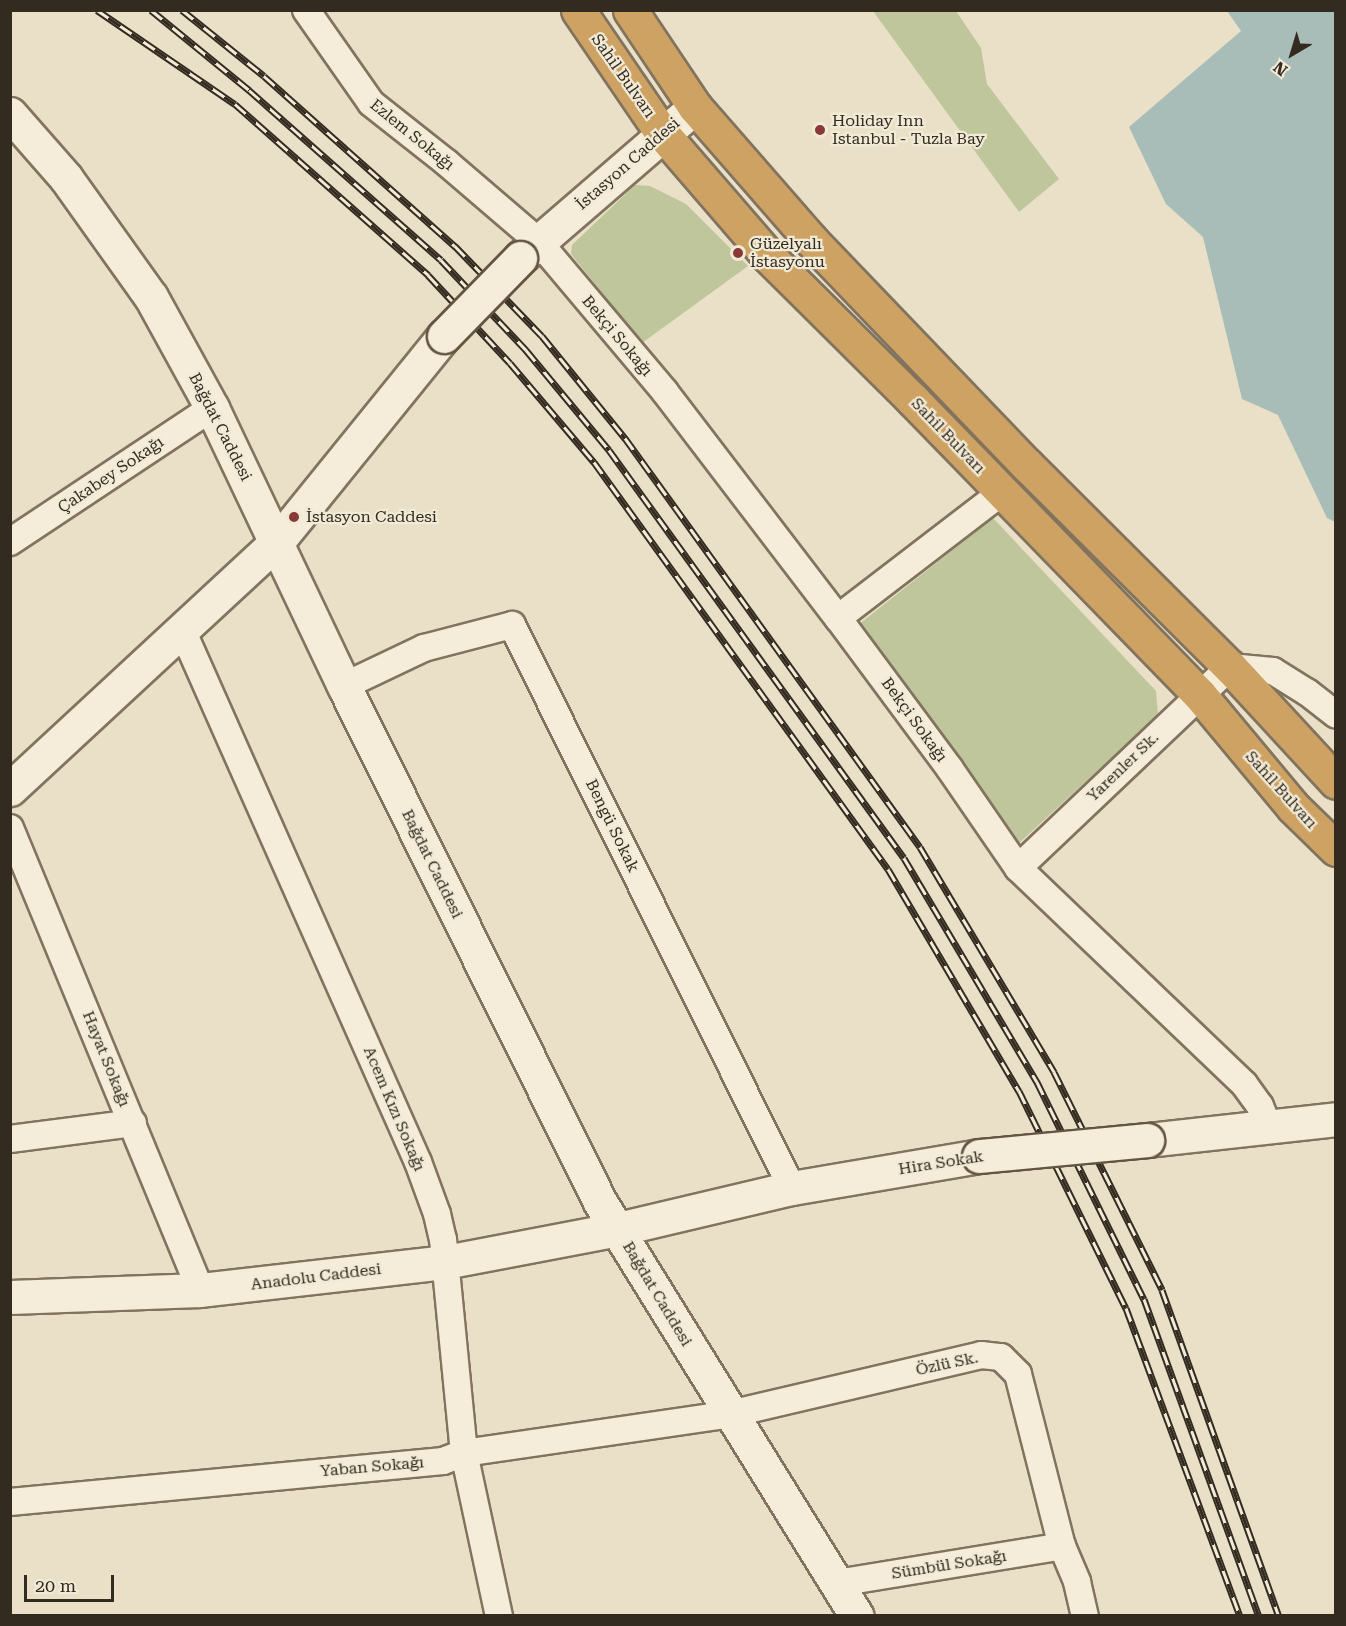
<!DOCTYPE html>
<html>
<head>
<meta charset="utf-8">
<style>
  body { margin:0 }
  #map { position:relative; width:1346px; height:1626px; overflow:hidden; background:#e9e0c7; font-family:"Roboto Serif",serif }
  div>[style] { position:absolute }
  .green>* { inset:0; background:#bfc69c }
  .water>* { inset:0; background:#a8bdb8 }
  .roads { filter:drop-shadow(2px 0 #82735f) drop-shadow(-2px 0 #82735f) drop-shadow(0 2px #82735f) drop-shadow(0 -2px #82735f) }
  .street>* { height:26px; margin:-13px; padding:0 13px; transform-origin:13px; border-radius:13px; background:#f5edd9 }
  .secondary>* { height:33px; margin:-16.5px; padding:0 16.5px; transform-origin:16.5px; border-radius:16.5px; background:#f5edd9 }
  .highway>* { height:33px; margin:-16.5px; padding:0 16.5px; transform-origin:16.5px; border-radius:16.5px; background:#cda262 }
  .rail>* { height:7px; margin-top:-3.5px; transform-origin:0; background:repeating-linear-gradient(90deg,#f1ead6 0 14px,#342b20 0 28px); box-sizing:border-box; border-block:2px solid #342b20 }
  .bridges { filter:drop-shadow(2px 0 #645442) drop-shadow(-2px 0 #645442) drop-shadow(0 2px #645442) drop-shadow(0 -2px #645442) }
  .secondary-bridge>* { height:33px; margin:-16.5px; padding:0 16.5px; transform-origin:16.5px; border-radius:16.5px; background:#f5edd9 }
  .dots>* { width:16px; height:16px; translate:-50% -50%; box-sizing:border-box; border:3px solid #f1ead6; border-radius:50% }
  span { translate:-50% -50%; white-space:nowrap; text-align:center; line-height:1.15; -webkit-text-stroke:4.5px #f1ead6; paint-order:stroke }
  .street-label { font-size:16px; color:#342b20 }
  .poi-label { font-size:16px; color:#342b20 }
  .left { translate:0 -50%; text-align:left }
  .frame { position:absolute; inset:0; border:12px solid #342b20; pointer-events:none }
  .north { position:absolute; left:1262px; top:24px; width:60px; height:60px; -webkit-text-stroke:4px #f1ead6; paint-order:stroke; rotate:218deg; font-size:16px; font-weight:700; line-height:24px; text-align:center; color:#342b20 }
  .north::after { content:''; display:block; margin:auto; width:21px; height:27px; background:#342b20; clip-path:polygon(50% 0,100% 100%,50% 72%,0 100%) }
  .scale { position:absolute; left:24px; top:1575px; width:90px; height:27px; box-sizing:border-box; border:3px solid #342b20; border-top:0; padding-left:8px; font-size:18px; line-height:21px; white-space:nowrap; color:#342b20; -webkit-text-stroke:4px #f1ead6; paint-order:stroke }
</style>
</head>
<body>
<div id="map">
  <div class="green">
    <div style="clip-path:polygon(873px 11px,956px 11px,981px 48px,987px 84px,1059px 179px,1019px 212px)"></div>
    <div style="clip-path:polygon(635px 185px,650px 186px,686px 204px,748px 266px,642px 343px,571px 254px,572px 245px)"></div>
    <div style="clip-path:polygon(993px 518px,1156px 691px,1158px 715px,1018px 844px,858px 625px)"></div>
  </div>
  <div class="water">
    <div style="clip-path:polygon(1227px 11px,1335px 11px,1335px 522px,1327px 518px,1278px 415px,1242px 399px,1203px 237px,1166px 204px,1129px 127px,1241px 31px)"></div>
  </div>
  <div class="roads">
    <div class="street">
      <div style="left:306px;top:10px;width:113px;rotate:55deg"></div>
      <div style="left:371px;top:103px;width:97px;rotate:38.3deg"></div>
      <div style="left:447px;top:163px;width:120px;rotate:40.6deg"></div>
      <div style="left:538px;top:241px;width:197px;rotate:49.9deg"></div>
      <div style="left:665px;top:392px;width:285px;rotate:52.6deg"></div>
      <div style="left:838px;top:618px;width:188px;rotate:53.4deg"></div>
      <div style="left:950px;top:769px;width:120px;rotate:55.5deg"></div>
      <div style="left:1018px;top:868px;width:313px;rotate:43.7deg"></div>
      <div style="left:1244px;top:1084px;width:27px;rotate:54deg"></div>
      <div style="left:1260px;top:1106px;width:22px;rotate:68deg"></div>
      <div style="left:10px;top:542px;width:242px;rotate:-33.6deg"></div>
      <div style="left:838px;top:618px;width:207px;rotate:-37.5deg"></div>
      <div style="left:183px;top:632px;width:580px;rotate:66.09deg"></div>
      <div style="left:418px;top:1162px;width:55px;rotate:69.9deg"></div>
      <div style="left:437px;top:1214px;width:26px;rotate:77deg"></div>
      <div style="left:443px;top:1239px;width:215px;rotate:84.4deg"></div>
      <div style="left:464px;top:1453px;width:167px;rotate:77.9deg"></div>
      <div style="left:344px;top:686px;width:89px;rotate:-25.4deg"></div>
      <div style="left:424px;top:648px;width:91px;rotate:-14.6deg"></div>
      <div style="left:512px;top:625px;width:629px;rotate:63.56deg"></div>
      <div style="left:10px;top:828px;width:500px;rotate:67.6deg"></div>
      <div style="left:1018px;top:868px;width:292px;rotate:-43.5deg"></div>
      <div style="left:1230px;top:667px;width:43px;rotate:5.3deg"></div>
      <div style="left:1273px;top:671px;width:40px;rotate:32deg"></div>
      <div style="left:1307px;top:692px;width:37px;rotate:38deg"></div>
      <div style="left:10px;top:1139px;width:124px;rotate:-7.4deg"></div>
      <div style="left:10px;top:1502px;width:435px;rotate:-5.4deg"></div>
      <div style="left:443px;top:1461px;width:22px;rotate:-21deg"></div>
      <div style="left:464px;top:1453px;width:269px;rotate:-8.3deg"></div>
      <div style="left:730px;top:1414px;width:258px;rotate:-13.2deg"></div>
      <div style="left:981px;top:1355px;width:20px;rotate:6deg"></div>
      <div style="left:1001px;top:1357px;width:24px;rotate:45deg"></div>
      <div style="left:1018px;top:1374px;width:178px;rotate:75.7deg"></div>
      <div style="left:1062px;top:1546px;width:39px;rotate:67deg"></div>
      <div style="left:1077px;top:1582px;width:35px;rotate:77deg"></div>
      <div style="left:837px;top:1583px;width:228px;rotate:-9.3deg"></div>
    </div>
    <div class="secondary">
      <div style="left:10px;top:114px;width:85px;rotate:48.8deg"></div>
      <div style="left:66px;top:178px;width:146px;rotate:54.5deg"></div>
      <div style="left:151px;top:297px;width:127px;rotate:61.2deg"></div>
      <div style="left:212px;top:408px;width:308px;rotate:64.6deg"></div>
      <div style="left:344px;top:686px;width:576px;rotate:63.61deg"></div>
      <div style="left:600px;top:1202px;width:487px;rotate:58.2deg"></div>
      <div style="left:520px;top:258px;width:231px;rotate:-40.8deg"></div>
      <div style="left:10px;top:789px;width:364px;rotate:-42.8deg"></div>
      <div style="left:277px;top:542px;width:265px;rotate:-51deg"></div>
      <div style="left:1147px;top:1140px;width:190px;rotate:-6.3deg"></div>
      <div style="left:10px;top:1297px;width:190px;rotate:-2.1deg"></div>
      <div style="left:200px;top:1290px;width:247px;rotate:-6.5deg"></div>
      <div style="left:445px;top:1262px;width:176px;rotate:-10.8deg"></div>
      <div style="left:618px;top:1229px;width:179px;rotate:-13.3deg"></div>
      <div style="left:792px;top:1188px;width:190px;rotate:-9.7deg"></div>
    </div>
    <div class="highway">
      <div style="left:578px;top:10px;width:149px;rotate:55.7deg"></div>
      <div style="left:662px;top:133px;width:162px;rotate:49.2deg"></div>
      <div style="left:768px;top:256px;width:204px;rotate:44.8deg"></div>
      <div style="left:913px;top:400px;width:410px;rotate:45.8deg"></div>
      <div style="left:1199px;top:694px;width:147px;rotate:50.2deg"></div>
      <div style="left:1293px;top:807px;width:60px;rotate:44.3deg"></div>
      <div style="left:630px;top:10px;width:117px;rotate:56.2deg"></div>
      <div style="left:695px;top:107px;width:176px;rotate:48.9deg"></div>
      <div style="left:811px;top:240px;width:313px;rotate:46.2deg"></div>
      <div style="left:1028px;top:466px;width:285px;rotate:44.9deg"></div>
      <div style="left:1230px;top:667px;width:156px;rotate:47.3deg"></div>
    </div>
  </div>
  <div class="rail">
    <div style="left:97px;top:10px;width:167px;rotate:34.3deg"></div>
    <div style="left:235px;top:104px;width:258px;rotate:41.5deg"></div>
    <div style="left:428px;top:275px;width:120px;rotate:47deg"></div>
    <div style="left:510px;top:363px;width:130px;rotate:49.7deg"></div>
    <div style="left:594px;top:462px;width:502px;rotate:54.16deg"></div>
    <div style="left:888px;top:869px;width:258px;rotate:59.5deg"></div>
    <div style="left:1019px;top:1091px;width:242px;rotate:63.8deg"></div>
    <div style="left:1126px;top:1308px;width:328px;rotate:69.7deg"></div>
    <div style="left:151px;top:10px;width:127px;rotate:39.2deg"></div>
    <div style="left:249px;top:90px;width:256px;rotate:41.5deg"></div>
    <div style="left:441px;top:260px;width:124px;rotate:46.6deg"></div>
    <div style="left:526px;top:350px;width:130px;rotate:50.3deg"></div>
    <div style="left:609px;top:450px;width:503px;rotate:54.13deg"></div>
    <div style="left:904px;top:858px;width:261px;rotate:59.3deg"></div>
    <div style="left:1037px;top:1082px;width:242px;rotate:63.8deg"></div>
    <div style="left:1144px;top:1299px;width:337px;rotate:70.1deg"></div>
    <div style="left:182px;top:10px;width:105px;rotate:38.8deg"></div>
    <div style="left:264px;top:76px;width:256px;rotate:41.7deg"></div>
    <div style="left:455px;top:246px;width:125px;rotate:46deg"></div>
    <div style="left:542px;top:336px;width:132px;rotate:50.9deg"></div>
    <div style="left:625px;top:438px;width:504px;rotate:54.2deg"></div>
    <div style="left:920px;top:847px;width:262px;rotate:59.2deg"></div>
    <div style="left:1054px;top:1072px;width:243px;rotate:63.6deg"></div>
    <div style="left:1162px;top:1290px;width:346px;rotate:70.3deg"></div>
  </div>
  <div class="bridges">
    <div class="secondary-bridge">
      <div style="left:444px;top:336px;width:109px;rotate:-45.7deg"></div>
      <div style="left:979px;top:1156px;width:169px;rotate:-5.4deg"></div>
    </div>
  </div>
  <div class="dots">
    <div style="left:820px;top:130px;background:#8a3836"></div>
    <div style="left:738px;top:253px;background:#8a3836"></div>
    <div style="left:294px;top:517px;background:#8a3836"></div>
  </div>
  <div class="street-label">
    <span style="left:623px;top:76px;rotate:55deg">Sahil Bulvarı</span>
    <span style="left:412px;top:135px;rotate:39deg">Ezlem Sokağı</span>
    <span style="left:628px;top:164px;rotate:-41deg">İstasyon Caddesi</span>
    <span style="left:617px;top:336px;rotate:50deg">Bekçi Sokağı</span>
    <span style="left:220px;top:427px;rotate:63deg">Bağdat Caddesi</span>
    <span style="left:948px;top:436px;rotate:46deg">Sahil Bulvarı</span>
    <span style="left:111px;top:475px;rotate:-34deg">Çakabey Sokağı</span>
    <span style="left:914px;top:720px;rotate:54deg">Bekçi Sokağı</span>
    <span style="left:1123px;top:767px;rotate:-44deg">Yarenler Sk.</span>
    <span style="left:1281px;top:790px;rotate:48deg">Sahil Bulvarı</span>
    <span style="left:612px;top:826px;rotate:64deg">Bengü Sokak</span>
    <span style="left:432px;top:864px;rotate:64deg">Bağdat Caddesi</span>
    <span style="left:106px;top:1059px;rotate:68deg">Hayat Sokağı</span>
    <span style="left:394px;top:1109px;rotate:67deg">Acem Kızı Sokağı</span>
    <span style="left:941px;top:1163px;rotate:-9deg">Hira Sokak</span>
    <span style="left:316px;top:1277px;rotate:-7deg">Anadolu Caddesi</span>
    <span style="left:657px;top:1294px;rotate:59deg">Bağdat Caddesi</span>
    <span style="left:947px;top:1364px;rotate:-12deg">Özlü Sk.</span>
    <span style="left:372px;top:1467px;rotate:-5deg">Yaban Sokağı</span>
    <span style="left:949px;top:1565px;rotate:-9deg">Sümbül Sokağı</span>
  </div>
  <div class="poi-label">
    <span class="left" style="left:832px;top:130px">Holiday Inn<br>Istanbul - Tuzla Bay</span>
    <span class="left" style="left:750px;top:253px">Güzelyalı<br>İstasyonu</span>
    <span class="left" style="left:306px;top:517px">İstasyon Caddesi</span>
  </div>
  <div class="frame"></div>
  <div class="north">N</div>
  <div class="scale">20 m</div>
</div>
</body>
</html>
